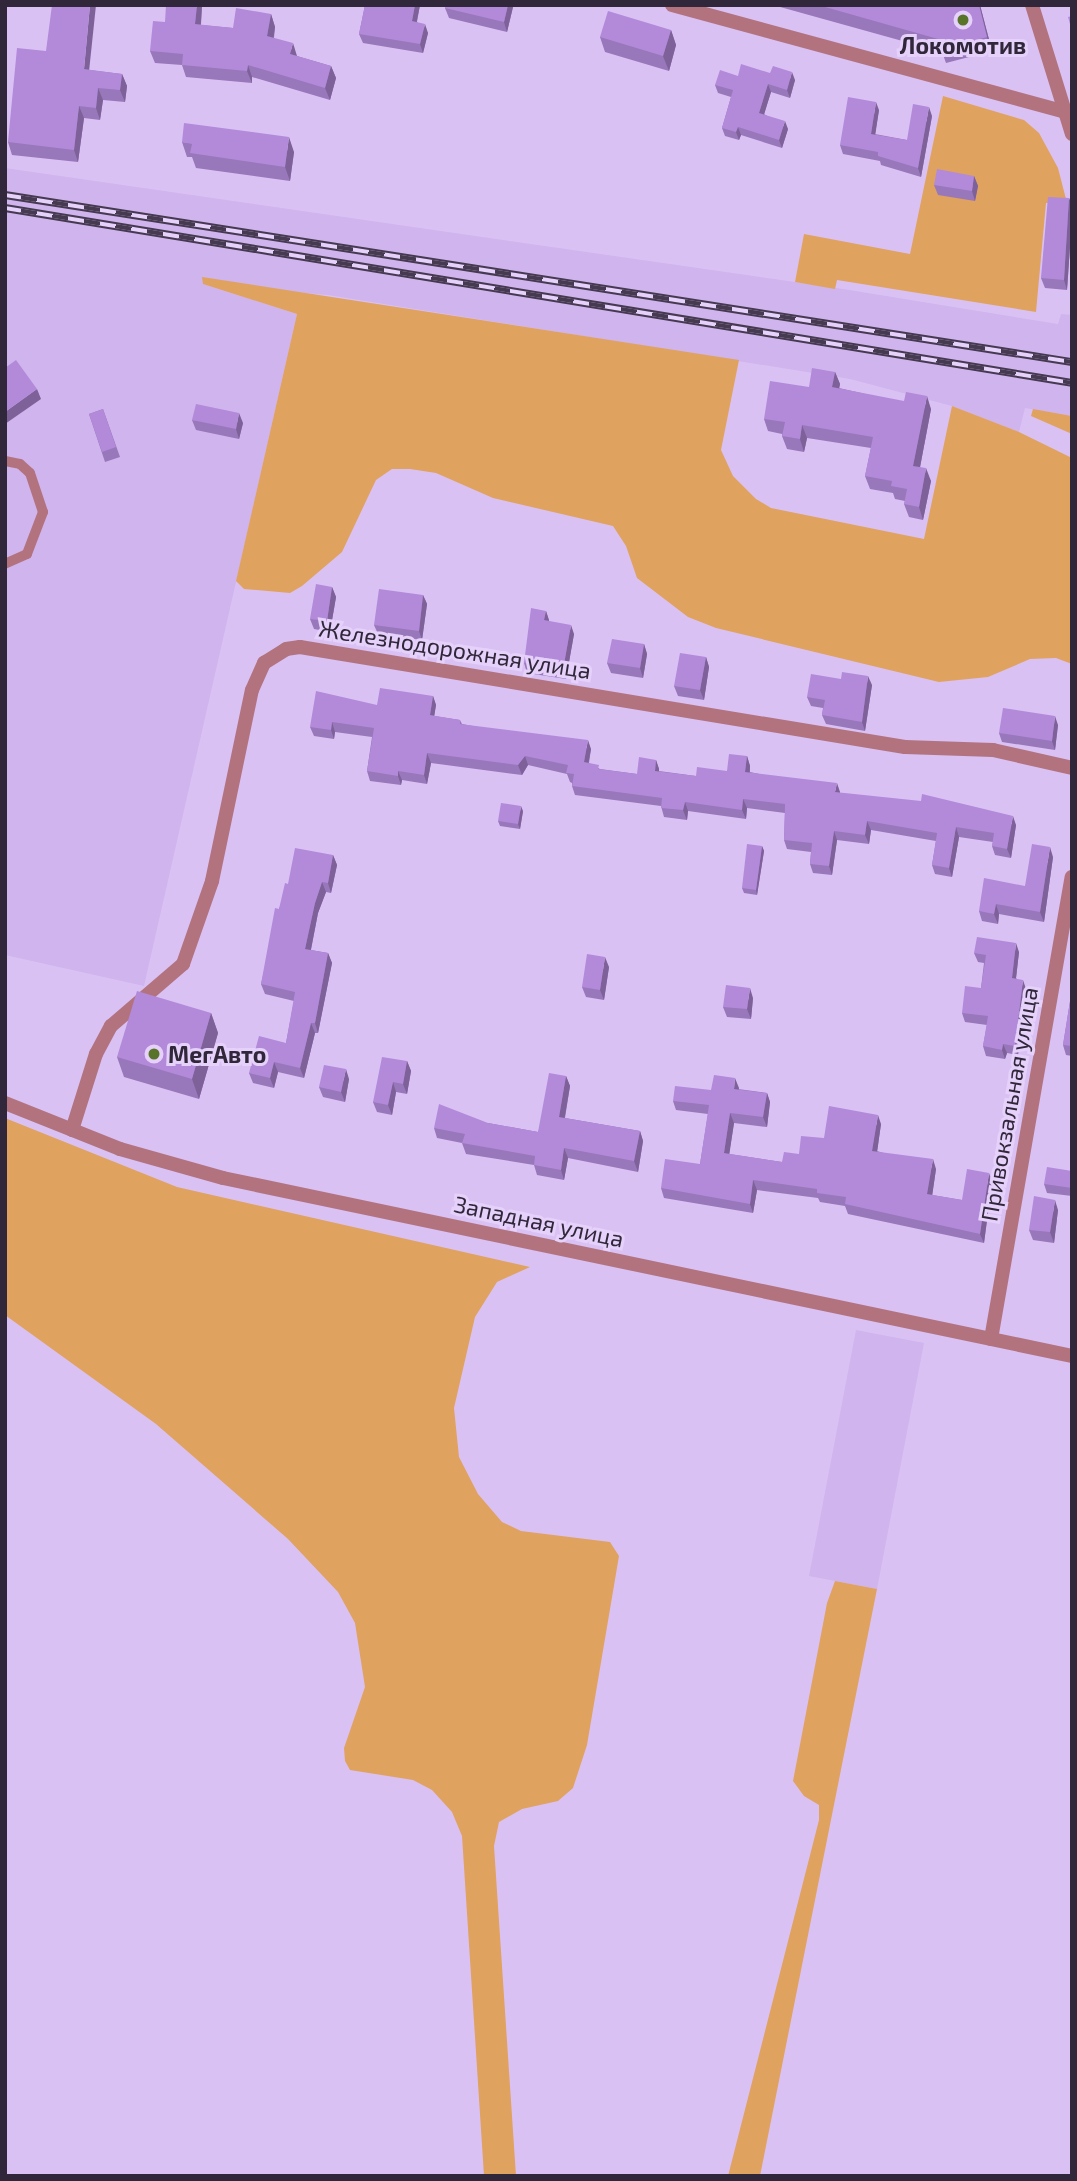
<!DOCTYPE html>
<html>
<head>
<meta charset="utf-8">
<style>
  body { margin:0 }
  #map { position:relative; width:1077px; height:2181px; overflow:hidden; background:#dac1f4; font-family:"Exo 2",sans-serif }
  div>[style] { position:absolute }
  .built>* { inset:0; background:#d0b4ed }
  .green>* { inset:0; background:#e0a25f }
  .service>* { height:10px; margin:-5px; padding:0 5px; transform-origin:5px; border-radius:5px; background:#b2737f }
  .minor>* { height:14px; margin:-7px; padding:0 7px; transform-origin:7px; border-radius:7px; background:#b2737f }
  .rail>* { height:8px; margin-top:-4px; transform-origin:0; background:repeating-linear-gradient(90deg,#e5d1fa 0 16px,#463a51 0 32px); box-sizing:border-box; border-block:2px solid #463a51 }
  .wall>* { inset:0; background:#97b }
  .shaded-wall>* { inset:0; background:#7d6198 }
  .building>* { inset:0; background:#b28ad9 }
  .dots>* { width:19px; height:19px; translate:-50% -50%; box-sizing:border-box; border:4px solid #e5d1fa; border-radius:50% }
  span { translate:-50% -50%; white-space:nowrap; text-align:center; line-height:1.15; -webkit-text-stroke:6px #e5d1fa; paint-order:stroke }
  .poi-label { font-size:23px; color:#31273a; font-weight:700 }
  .left { translate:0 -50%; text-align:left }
  .street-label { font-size:23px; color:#31273a }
  .frame { position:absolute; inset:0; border:7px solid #31273a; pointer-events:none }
</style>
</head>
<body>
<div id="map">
  <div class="built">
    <div style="clip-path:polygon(5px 168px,843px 289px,1058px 324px,1061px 314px,1072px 315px,1072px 416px,1025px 408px,1019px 432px,952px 406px,850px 379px,328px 295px,203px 284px,297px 314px,144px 986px,5px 955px)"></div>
    <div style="clip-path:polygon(856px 1330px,924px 1343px,877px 1589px,809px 1576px)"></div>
  </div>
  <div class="green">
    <div style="clip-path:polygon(943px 96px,1024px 120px,1039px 133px,1058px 168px,1067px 203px,1046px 203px,1036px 312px,837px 280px,835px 289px,795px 282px,804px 234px,910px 254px)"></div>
    <div style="clip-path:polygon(202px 277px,739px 360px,721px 450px,733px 476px,756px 499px,771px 508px,924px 539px,952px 406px,1019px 432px,1072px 458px,1072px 664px,1056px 658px,1030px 659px,988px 677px,939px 682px,716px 628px,688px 617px,637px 578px,626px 546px,613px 526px,493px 498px,436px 473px,410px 469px,392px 469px,376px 480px,342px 552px,302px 586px,290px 593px,244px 589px,236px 581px,297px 314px,203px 284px)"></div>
    <div style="clip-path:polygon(1033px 409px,1072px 416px,1072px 434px,1031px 416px)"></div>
    <div style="clip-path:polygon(5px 1118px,177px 1187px,530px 1267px,497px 1282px,475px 1317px,454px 1408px,459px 1457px,478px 1494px,502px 1522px,521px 1531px,610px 1542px,619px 1556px,587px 1745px,573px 1788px,558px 1801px,522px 1809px,499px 1822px,494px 1846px,516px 2176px,484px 2176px,462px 1836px,452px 1812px,432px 1790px,413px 1780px,350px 1770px,345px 1761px,344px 1748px,365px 1687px,355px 1623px,338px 1592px,288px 1539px,156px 1424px,5px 1315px)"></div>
    <div style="clip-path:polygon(835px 1581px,877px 1589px,760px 2176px,728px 2176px,819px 1820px,819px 1805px,804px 1796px,793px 1781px,827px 1603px)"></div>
  </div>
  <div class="service">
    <div style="left:5px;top:461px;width:15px;rotate:11deg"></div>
    <div style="left:20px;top:464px;width:13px;rotate:42deg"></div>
    <div style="left:30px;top:473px;width:41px;rotate:71.6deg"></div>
    <div style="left:43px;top:512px;width:45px;rotate:110.9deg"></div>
    <div style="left:27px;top:554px;width:24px;rotate:156deg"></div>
  </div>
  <div class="minor">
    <div style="left:672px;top:5px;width:407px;rotate:15.2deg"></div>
    <div style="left:1032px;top:5px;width:135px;rotate:72.8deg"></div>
    <div style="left:5px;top:1103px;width:124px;rotate:21.8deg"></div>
    <div style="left:120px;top:1149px;width:107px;rotate:15.7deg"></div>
    <div style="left:223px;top:1178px;width:867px;rotate:11.84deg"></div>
    <div style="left:72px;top:1130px;width:80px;rotate:-72.5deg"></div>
    <div style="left:96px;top:1054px;width:32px;rotate:-62deg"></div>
    <div style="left:111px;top:1026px;width:95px;rotate:-40.7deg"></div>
    <div style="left:183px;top:964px;width:88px;rotate:-70.7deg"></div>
    <div style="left:212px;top:881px;width:195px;rotate:-78.2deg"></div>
    <div style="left:252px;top:690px;width:30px;rotate:-66deg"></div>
    <div style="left:264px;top:663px;width:26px;rotate:-32deg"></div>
    <div style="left:286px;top:649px;width:14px;rotate:-8deg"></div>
    <div style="left:300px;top:647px;width:613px;rotate:9.39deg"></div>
    <div style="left:905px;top:747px;width:88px;rotate:2deg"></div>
    <div style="left:993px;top:750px;width:81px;rotate:12.8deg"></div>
    <div style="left:991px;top:1339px;width:469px;rotate:-80.1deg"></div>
  </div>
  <div class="rail">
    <div style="left:5px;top:195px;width:1080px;rotate:8.9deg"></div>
    <div style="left:5px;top:208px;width:1081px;rotate:9.31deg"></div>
  </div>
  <div class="wall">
    <div style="clip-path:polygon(202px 5px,201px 25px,233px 28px,271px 14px,275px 27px,274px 38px,297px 56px,331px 66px,336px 78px,330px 100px,252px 77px,252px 83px,186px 77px,182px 65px,155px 63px,150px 51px,165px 22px)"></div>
    <div style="clip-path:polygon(365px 5px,420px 5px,417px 22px,428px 33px,423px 53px,363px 43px,359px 34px)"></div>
    <div style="clip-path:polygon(446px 5px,513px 5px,513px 7px,507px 32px,449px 18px,445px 8px)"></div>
    <div style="clip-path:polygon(773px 5px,980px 5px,992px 51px,946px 63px,942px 52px)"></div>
    <div style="clip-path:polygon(671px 30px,676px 45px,669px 71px,605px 52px,600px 37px)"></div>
    <div style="clip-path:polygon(89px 70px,122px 74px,127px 86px,125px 102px,103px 100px,100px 120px,84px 118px,78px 162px,12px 155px,8px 142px)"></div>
    <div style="clip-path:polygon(738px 76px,795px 80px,790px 98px,771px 92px,764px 114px,788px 129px,782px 148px,741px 135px,739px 140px,725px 136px,722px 128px,731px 97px,718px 93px,715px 85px)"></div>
    <div style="clip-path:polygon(879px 110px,875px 134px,907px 140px,932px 116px,921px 177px,881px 165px,880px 161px,843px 154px,840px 145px)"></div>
    <div style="clip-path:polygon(182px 142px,294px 152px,290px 181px,196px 168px,192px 157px,187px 157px)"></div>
    <div style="clip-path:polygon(974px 176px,978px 186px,975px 201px,938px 195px,934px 185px)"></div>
    <div style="clip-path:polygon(1069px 198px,1072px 206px,1072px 218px,1067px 290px,1045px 288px,1041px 278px)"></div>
    <div style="clip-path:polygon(835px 372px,840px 384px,839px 388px,931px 409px,920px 467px,931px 481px,923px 520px,909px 517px,904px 504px,905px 501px,895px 499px,893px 493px,870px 489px,865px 476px,871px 448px,807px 438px,804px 452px,787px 449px,782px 436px,782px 434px,768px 431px,764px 419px,809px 387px)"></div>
    <div style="clip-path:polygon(103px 409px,120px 457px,105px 462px,89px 414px)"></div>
    <div style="clip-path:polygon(192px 420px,243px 423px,239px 439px,196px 430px)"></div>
    <div style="clip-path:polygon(332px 587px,336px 597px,330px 632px,314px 629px,310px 619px)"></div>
    <div style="clip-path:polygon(423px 595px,427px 604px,422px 640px,378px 634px,374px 625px)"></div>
    <div style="clip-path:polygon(546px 611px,549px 621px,574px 634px,566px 679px,527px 673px,524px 663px)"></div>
    <div style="clip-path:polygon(644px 644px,647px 654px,643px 678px,611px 673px,607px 663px)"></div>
    <div style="clip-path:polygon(706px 657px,709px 667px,704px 700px,678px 696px,674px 686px)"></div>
    <div style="clip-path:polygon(841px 679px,872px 685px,865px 731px,826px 724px,822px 715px,823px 708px,811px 706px,807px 697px)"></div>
    <div style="clip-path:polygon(433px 696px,436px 705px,434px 716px,460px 720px,462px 724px,591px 749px,589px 763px,600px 769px,637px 774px,656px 760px,659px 769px,659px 771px,696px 776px,727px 771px,747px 756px,750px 766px,750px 772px,840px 792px,840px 793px,1016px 825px,1011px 858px,995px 855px,992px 846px,993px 842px,959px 837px,952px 877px,935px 874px,932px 865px,936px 841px,871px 830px,869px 844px,837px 840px,832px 875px,813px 873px,810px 864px,811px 852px,787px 849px,784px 840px,785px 813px,747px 808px,746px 819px,688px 811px,687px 820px,664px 817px,661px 806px,575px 795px,572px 786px,572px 783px,570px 782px,567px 774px,528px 765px,522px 775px,431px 763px,427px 784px,402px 780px,401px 785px,370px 781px,367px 771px,372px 737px,335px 732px,334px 739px,314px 736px,310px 727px,377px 705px)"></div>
    <div style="clip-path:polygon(1058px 725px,1055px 750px,1002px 742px,999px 733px)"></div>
    <div style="clip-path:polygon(523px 811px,520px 829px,500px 826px,498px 821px)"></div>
    <div style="clip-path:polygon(762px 846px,764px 851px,757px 895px,744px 893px,742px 888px)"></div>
    <div style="clip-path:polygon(333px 855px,337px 865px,331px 893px,326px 892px,318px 913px,311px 950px,328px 953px,332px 963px,318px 1033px,315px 1033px,304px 1078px,278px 1072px,274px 1088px,253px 1083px,249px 1073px,286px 1043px,294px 1001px,265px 994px,261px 984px,279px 909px,288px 884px)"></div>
    <div style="clip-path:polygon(1053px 857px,1044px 922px,999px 914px,998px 924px,982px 921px,979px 911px,1025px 886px)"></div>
    <div style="clip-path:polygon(1019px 952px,1016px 978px,1026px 989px,1018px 1055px,1007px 1053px,1005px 1059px,986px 1056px,983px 1046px,987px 1025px,965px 1022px,962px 1013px,981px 988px,984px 963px,978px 962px,974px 953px)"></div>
    <div style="clip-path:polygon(609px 967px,604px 1000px,586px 997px,582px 987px)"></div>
    <div style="clip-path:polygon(1072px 989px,1072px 1056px,1066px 1055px,1063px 1045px)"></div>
    <div style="clip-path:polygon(753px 998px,751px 1019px,727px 1017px,723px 1007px)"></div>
    <div style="clip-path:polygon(211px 1013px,218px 1033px,199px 1099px,124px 1077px,117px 1057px)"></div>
    <div style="clip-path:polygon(407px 1061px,411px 1071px,407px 1094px,396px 1092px,392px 1115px,377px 1112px,373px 1102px)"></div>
    <div style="clip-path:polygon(566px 1076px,570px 1086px,565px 1118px,640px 1131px,643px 1141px,638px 1172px,568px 1158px,564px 1180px,537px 1175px,534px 1165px,466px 1154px,462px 1143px,437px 1138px,434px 1128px,488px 1123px,538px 1132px)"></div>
    <div style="clip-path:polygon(349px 1079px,345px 1102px,323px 1097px,319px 1087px)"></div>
    <div style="clip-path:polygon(739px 1088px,738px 1089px,767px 1093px,770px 1102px,767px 1127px,734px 1123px,729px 1154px,782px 1162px,799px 1154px,824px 1138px,881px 1124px,877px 1151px,936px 1169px,932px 1195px,962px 1200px,992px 1182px,984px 1243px,848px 1214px,845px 1206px,820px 1202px,818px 1198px,757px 1190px,753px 1213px,664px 1198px,661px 1188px,700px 1164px,708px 1114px,676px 1110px,673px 1101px,711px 1090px)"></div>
    <div style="clip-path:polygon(1072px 1171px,1072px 1196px,1047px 1193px,1044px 1184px)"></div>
    <div style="clip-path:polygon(1058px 1210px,1054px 1243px,1033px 1240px,1029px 1230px)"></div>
  </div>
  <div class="shaded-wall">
    <div style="clip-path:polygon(90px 5px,96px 5px,88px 81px,84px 69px)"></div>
    <div style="clip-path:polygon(197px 5px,202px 5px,200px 37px,195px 24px)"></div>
    <div style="clip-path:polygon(415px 5px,420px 5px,415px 30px,412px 21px)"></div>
    <div style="clip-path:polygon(508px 5px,513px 5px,513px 7px,507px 32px,504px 22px)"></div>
    <div style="clip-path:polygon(979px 5px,980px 5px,992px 51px,987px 37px)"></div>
    <div style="clip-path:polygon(271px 14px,275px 27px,272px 48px,267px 36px)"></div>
    <div style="clip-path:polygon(425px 24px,428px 33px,423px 53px,420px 44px)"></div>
    <div style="clip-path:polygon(671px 30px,676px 45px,669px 71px,663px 56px)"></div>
    <div style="clip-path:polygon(293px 43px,297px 56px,290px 54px)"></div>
    <div style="clip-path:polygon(248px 65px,252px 77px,252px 83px,247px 71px)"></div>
    <div style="clip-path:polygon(331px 66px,336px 78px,330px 100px,325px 88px)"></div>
    <div style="clip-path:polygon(792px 72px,795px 80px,790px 98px,787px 90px)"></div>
    <div style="clip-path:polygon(122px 74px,127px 86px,125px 102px,120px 90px)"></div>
    <div style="clip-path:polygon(768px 84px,771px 92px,762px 121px,759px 113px)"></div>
    <div style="clip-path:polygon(98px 88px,103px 100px,100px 120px,96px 108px)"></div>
    <div style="clip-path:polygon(876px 102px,879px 110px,874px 143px,871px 134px)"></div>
    <div style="clip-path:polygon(79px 106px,84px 118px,78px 162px,74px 150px)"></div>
    <div style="clip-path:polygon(929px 107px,932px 116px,921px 177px,918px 168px)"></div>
    <div style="clip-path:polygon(785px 121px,788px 129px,782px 148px,779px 140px)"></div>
    <div style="clip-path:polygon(738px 127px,741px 135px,739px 140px,736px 132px)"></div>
    <div style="clip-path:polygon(289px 137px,294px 152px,290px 181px,285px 167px)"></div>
    <div style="clip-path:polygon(974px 176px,978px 186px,975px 201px,972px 191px)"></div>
    <div style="clip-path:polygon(1069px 198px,1072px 206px,1072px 218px,1067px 290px,1064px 280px)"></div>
    <div style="clip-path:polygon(835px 372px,840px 384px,837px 400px,832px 387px)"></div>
    <div style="clip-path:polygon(37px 389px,41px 399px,5px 424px,5px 412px)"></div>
    <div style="clip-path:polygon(927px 396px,931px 409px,918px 478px,913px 466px)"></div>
    <div style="clip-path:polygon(239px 413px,243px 423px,239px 439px,236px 429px)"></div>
    <div style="clip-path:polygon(802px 425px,807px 438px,804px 452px,800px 439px)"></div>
    <div style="clip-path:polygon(926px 468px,931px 481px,923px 520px,919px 507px)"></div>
    <div style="clip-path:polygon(332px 587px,336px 597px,330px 632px,327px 621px)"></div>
    <div style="clip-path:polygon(423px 595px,427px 604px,422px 640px,419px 631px)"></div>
    <div style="clip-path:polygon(546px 611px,549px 620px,547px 630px,544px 620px)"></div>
    <div style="clip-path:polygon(571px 625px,574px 634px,566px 679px,563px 670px)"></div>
    <div style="clip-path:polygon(644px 644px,647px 654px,643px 678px,640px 668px)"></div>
    <div style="clip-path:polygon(706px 657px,709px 667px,704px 700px,700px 690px)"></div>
    <div style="clip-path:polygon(868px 676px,872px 685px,865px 731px,862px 722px)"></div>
    <div style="clip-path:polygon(433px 696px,436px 705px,433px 724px,430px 715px)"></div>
    <div style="clip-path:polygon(1055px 716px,1058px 725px,1055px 750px,1052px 741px)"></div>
    <div style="clip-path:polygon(332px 722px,335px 732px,334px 739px,331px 730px)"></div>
    <div style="clip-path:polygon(588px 740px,591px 749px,587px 771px,584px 762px)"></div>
    <div style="clip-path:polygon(427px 753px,431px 763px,427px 784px,424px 775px)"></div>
    <div style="clip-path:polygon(525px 756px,528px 765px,522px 775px,518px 765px)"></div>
    <div style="clip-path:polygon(747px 756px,750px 766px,749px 781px,745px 772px)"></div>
    <div style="clip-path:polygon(656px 760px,659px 769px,658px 780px,655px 771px)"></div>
    <div style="clip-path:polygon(398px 771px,402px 780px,401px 785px,398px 776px)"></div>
    <div style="clip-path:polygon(837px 783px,840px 792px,839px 802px,835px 792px)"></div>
    <div style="clip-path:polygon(743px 799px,747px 808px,746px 819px,742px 810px)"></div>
    <div style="clip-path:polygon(685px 802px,688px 811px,687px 820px,683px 810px)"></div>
    <div style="clip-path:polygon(521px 806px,523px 811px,520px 829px,518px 824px)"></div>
    <div style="clip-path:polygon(1013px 816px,1016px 825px,1011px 858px,1007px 849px)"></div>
    <div style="clip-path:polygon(867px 821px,871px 830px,869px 844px,865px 835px)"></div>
    <div style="clip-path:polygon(956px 827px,959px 837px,952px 877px,949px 868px)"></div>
    <div style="clip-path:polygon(834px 831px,837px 840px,832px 875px,829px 866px)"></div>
    <div style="clip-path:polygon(762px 846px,764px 851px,757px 895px,756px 890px)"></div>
    <div style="clip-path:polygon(1050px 847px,1053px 857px,1044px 922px,1040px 912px)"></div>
    <div style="clip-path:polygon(333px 855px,337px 865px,331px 893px,328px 883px)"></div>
    <div style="clip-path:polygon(322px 882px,326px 892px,318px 913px,309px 959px,305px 949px,315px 903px)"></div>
    <div style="clip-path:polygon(996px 904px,999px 914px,998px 924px,994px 914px)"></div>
    <div style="clip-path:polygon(1016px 943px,1019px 952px,1015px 987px,1012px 978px)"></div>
    <div style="clip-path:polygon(328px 953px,332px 963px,318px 1033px,315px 1023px)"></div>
    <div style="clip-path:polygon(605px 957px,609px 967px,604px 1000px,600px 990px)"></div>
    <div style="clip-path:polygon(1023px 980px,1026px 989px,1018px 1055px,1015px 1046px)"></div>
    <div style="clip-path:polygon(750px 988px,753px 998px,751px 1019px,747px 1009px)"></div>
    <div style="clip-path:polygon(211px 1013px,218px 1033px,199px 1099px,192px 1079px)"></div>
    <div style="clip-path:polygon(311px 1023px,315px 1033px,304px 1078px,300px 1068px)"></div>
    <div style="clip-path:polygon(1003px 1044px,1007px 1053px,1005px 1059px,1002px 1050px)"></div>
    <div style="clip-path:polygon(407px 1061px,411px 1071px,407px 1094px,403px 1084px)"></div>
    <div style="clip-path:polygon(274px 1062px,278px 1072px,274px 1088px,270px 1078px)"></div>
    <div style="clip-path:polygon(346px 1069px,349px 1079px,345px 1102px,341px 1092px)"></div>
    <div style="clip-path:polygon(566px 1076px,570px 1086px,563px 1127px,559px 1117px)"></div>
    <div style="clip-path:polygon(735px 1078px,739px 1088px,737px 1098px,734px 1089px)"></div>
    <div style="clip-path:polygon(393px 1082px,396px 1092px,392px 1115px,388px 1105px)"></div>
    <div style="clip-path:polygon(767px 1093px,770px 1102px,767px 1127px,763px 1117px)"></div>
    <div style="clip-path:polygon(730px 1113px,734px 1123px,728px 1163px,724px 1153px)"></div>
    <div style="clip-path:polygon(878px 1115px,881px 1124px,876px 1160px,872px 1151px)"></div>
    <div style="clip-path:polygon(640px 1131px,643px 1141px,638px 1172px,634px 1161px)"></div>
    <div style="clip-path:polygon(564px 1148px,568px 1158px,564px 1180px,561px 1170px)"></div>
    <div style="clip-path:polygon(933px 1159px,936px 1169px,931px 1204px,927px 1194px)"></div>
    <div style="clip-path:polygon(989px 1173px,992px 1182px,984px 1243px,980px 1234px)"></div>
    <div style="clip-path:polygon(753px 1180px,757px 1190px,753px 1213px,750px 1204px)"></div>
    <div style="clip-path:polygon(1055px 1200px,1058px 1210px,1054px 1243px,1050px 1232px)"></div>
  </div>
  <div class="building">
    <div style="clip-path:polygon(52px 5px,90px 5px,84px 69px,122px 74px,120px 90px,98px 88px,96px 108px,79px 106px,74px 150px,8px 142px,17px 48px,46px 51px)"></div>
    <div style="clip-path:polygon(166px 5px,197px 5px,195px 24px,233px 28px,236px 8px,271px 14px,267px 36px,293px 43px,290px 54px,331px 66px,325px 88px,248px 65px,247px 71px,182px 65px,183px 54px,150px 51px,153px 21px,165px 22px)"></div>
    <div style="clip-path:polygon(365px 5px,415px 5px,412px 21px,425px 24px,420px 44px,359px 34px)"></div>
    <div style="clip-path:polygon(446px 5px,508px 5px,504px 22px,445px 8px)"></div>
    <div style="clip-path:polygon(818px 5px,979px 5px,987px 37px,941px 49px,938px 39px)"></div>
    <div style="clip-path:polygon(608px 11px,671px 30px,663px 56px,600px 37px)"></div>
    <div style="clip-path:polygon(1072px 16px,1072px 31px,1068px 17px)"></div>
    <div style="clip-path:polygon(741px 64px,770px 73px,773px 66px,792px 72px,787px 90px,768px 84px,759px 113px,785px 121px,779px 140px,738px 127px,736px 132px,722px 128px,733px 90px,715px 85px,720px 70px,738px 76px)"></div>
    <div style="clip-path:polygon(848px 97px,876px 102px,871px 134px,907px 140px,913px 104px,929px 107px,918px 168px,878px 156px,878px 152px,840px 145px)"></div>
    <div style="clip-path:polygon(184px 123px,289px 137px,285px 167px,190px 153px,192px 144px,182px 142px)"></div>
    <div style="clip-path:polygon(937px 169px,974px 176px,972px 191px,934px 185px)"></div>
    <div style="clip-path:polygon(1048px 197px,1069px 198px,1064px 280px,1041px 278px)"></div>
    <div style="clip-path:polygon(16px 360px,37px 389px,5px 412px,5px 368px)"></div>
    <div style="clip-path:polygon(812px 368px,835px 372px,832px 387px,904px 401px,906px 392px,927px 396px,913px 466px,926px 468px,919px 507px,904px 504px,907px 489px,891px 486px,892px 481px,865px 476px,873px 437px,802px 425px,800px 439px,782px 436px,785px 422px,764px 419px,770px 381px,809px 387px)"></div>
    <div style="clip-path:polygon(196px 404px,239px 413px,236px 429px,192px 420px)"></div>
    <div style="clip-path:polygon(103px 409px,116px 447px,102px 452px,89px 414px)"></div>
    <div style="clip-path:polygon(316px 584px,332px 587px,327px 621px,310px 619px)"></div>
    <div style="clip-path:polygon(379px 589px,423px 595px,419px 631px,374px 625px)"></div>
    <div style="clip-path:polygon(531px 608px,546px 611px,544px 620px,571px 625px,563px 670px,524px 663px)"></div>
    <div style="clip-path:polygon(612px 639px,644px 644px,640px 668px,607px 663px)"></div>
    <div style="clip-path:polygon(680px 653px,706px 657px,700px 690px,674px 686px)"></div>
    <div style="clip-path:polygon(842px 672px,868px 676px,862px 722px,822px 715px,825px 700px,807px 697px,811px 674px,841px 679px)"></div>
    <div style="clip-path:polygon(380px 688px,433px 696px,430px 715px,460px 720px,460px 724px,588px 740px,584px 762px,599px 765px,598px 769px,637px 774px,639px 757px,656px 760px,655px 771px,696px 776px,697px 767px,727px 771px,729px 754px,747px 756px,745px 772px,837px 783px,835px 792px,921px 801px,922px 794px,1013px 816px,1007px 849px,992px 846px,994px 833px,956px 827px,949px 868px,932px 865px,937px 833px,867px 821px,865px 835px,834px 831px,829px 866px,810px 864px,812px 843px,784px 840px,785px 804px,743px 799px,742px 810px,685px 802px,683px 810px,661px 808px,662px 798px,572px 786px,574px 774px,566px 773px,568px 765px,525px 756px,518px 765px,427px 753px,424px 775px,398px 771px,398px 776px,367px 771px,374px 728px,332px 722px,331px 730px,310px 727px,316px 691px,377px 705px)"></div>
    <div style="clip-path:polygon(1003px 708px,1055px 716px,1052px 741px,999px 733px)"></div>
    <div style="clip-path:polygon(501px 803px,521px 806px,518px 824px,498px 821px)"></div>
    <div style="clip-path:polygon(747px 844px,762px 846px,756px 890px,742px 888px)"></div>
    <div style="clip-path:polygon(1032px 844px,1050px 847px,1040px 912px,996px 904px,994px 914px,979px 911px,984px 878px,1025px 886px)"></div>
    <div style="clip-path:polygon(295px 848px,333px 855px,328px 883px,322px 882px,315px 903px,305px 949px,328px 953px,315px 1023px,311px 1023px,300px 1068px,274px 1062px,270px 1078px,249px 1073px,259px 1036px,286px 1043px,295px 992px,261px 984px,275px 908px,279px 909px,285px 883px,288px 884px)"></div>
    <div style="clip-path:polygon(977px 937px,1016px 943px,1012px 978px,1023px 980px,1015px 1046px,1003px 1044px,1002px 1050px,983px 1046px,988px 1016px,962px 1013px,965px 986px,981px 988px,986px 955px,974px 953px)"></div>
    <div style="clip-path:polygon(587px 954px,605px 957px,600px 990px,582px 987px)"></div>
    <div style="clip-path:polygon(726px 985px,750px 988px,747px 1009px,723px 1007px)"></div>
    <div style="clip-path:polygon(1072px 989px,1072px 1046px,1063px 1045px)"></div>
    <div style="clip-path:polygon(137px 991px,211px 1013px,192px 1079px,117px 1057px)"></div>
    <div style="clip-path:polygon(382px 1057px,407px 1061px,403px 1084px,393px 1082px,388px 1105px,373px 1102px)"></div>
    <div style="clip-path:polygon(324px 1065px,346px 1069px,341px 1092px,319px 1087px)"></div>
    <div style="clip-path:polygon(549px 1073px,566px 1076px,559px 1117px,640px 1131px,634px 1161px,564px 1148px,561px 1170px,534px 1165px,535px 1156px,462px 1143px,465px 1134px,434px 1128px,439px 1104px,488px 1123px,538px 1132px)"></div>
    <div style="clip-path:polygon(714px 1075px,735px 1078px,734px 1089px,767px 1093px,763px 1117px,730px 1113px,724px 1153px,782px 1162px,784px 1152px,799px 1154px,801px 1136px,824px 1138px,829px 1106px,878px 1115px,872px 1151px,933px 1159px,927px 1194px,962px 1200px,967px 1169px,989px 1173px,980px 1234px,845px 1204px,846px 1197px,817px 1193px,817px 1189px,753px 1180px,750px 1204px,661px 1188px,665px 1159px,700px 1164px,709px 1105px,673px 1101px,675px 1086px,711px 1090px)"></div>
    <div style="clip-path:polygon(1047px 1167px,1072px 1171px,1072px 1188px,1044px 1184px)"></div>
    <div style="clip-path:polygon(1034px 1196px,1055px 1200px,1050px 1232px,1029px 1230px)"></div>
  </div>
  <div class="dots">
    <div style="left:963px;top:20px;background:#587428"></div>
    <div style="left:154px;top:1054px;background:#587428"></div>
  </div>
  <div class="poi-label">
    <span style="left:963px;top:45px">Локомотив</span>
    <span class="left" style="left:168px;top:1054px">МегАвто</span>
  </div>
  <div class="street-label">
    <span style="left:455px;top:649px;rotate:9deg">Железнодорожная улица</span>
    <span style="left:1009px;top:1104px;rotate:-80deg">Привокзальная улица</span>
    <span style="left:539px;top:1221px;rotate:12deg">Западная улица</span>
  </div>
  <div class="frame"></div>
</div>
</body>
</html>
